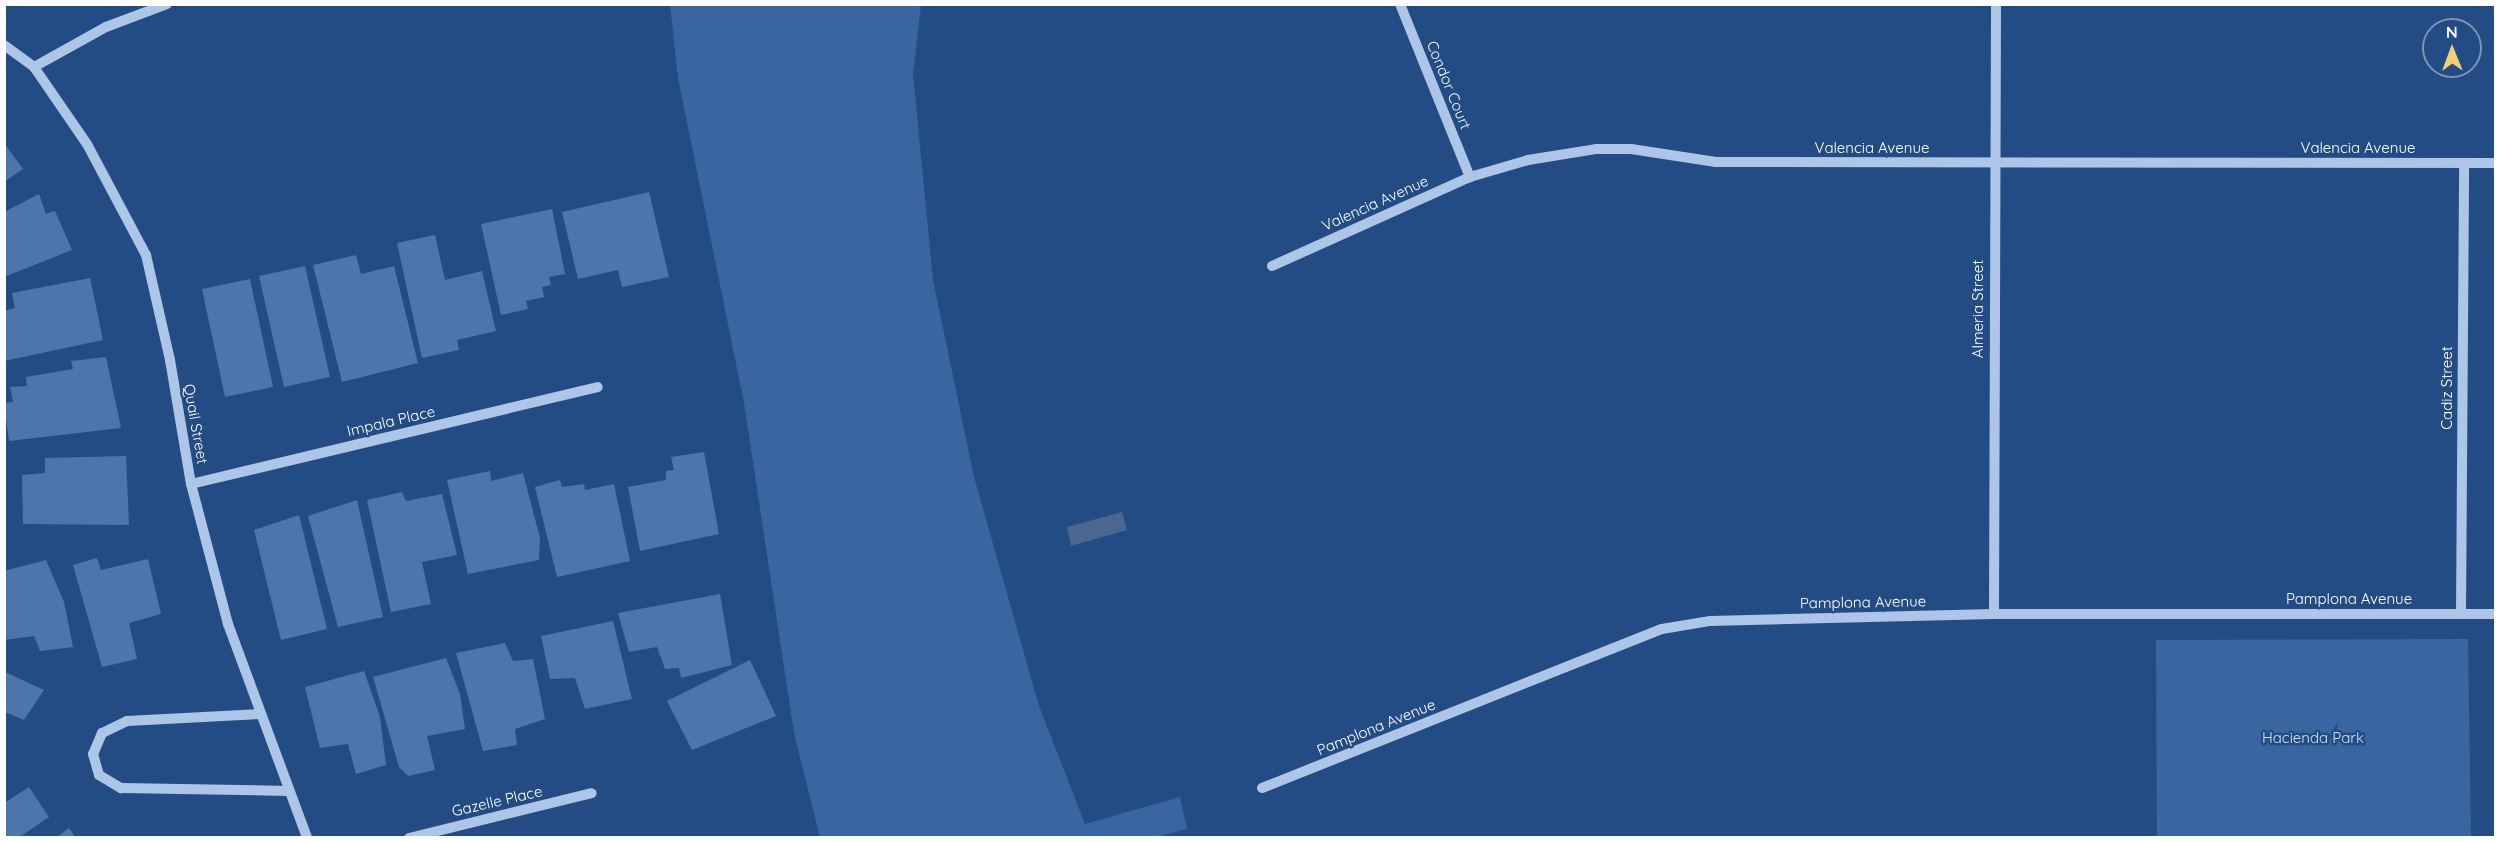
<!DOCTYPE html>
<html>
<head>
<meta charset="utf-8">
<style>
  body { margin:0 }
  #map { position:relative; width:2500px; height:842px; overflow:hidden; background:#244c84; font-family:Quicksand,sans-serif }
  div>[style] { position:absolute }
  .green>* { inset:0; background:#3965a0 }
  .water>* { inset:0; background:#4b6790 }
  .building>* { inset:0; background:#4d75ac }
  .minor>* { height:10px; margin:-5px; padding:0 5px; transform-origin:5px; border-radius:5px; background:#adc6e8 }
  span { translate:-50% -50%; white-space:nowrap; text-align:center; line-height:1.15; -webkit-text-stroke:5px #244c84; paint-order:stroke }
  .street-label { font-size:15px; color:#fff }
  .park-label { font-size:15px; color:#d1e1f6 }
  .frame { position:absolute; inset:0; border:6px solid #fff; pointer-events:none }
  .north { position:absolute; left:2422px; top:18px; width:60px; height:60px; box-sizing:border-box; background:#244c84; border:2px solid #7c94b5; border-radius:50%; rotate:359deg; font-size:16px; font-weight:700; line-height:24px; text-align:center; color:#fff }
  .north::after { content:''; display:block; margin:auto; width:21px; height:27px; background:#f2d071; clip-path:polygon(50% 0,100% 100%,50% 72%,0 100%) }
</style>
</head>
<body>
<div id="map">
  <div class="green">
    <div style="clip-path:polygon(670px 5px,921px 5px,913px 74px,933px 280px,974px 477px,1039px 706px,1085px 824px,1180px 797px,1187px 829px,1153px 838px,820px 837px,794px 733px,744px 403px,678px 78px)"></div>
    <div style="clip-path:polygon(2468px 639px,2471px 837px,2157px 837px,2156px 640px)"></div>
  </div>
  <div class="water">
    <div style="clip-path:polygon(1122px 512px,1127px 530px,1071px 546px,1067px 527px)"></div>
  </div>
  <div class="building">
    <div style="clip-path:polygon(4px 143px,23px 169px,4px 182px)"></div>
    <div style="clip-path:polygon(649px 192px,669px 277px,622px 287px,618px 270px,578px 279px,562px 212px)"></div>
    <div style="clip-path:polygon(39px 194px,46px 214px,55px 211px,72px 250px,4px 277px,4px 212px)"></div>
    <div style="clip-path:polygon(552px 209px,565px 274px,549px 277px,551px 285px,542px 287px,544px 297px,526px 301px,528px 309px,501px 315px,481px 224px)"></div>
    <div style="clip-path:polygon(435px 235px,445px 280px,482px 271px,496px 331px,457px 340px,459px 350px,422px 358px,397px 243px)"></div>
    <div style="clip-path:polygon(356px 255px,361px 274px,394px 266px,418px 363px,342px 382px,313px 265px)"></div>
    <div style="clip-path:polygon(305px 266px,330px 377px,284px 387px,259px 276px)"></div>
    <div style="clip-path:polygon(90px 278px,103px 340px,4px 361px,4px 311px,15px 308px,12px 293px)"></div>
    <div style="clip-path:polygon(250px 279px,273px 387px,225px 397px,202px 289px)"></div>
    <div style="clip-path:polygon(106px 357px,121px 428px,9px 441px,4px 403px,13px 402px,10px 387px,27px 386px,26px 377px,73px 369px,71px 361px)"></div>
    <div style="clip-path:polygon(704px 452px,719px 534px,640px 551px,628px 487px,666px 480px,666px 471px,674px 470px,671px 457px)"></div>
    <div style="clip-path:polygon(126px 456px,129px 525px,23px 524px,22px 475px,45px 473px,45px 458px)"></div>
    <div style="clip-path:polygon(490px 471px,491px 481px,523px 473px,540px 538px,539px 560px,468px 574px,447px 480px)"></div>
    <div style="clip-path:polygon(560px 480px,562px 487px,584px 484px,585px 490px,614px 484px,630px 561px,557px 577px,535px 487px)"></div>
    <div style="clip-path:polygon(402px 492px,406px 501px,442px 494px,457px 555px,422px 562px,431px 604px,391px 612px,367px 500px)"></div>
    <div style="clip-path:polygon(357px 500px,383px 617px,338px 627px,308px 516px)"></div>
    <div style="clip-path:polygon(299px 515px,327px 629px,281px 640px,254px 530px)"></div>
    <div style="clip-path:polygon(97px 558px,101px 570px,148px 559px,161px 614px,129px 623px,137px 659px,102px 667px,73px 565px)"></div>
    <div style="clip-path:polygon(46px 560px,64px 602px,73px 647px,40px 651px,34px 636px,4px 640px,4px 571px)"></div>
    <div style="clip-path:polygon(720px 594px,732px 665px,681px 678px,679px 668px,665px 669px,657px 647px,629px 652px,618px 613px)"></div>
    <div style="clip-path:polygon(613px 621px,632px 699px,585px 709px,575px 678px,550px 679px,541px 636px)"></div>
    <div style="clip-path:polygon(505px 643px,513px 661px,533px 659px,545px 719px,515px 729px,517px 745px,483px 751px,456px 653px)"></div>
    <div style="clip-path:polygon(446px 658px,460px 694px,465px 729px,427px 736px,435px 770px,408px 776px,399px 767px,373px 677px)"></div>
    <div style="clip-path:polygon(750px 660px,776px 716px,692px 750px,667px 701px)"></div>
    <div style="clip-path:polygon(364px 671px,380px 717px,386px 765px,356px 774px,348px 744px,320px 748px,305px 687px)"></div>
    <div style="clip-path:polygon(5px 672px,44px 690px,24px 720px,5px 712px)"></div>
    <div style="clip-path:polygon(29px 787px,49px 817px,18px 838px,4px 838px,4px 803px)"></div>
    <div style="clip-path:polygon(69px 828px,76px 838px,56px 838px)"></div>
  </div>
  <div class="minor">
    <div style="left:1400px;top:4px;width:187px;rotate:68deg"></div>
    <div style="left:4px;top:45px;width:37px;rotate:36deg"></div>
    <div style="left:34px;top:67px;width:93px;rotate:55.5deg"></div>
    <div style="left:87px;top:144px;width:126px;rotate:62deg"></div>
    <div style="left:146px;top:255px;width:108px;rotate:77.1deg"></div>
    <div style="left:170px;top:360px;width:126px;rotate:80.4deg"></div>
    <div style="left:191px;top:484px;width:145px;rotate:75.2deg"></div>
    <div style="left:228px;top:624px;width:228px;rotate:69.7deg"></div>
    <div style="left:34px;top:67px;width:82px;rotate:-29.1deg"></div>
    <div style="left:106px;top:27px;width:65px;rotate:-20.7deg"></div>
    <div style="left:1272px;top:266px;width:217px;rotate:-24.2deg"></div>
    <div style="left:1470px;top:177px;width:60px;rotate:-16.3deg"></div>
    <div style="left:1528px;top:160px;width:70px;rotate:-9.1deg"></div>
    <div style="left:1597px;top:149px;width:34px"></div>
    <div style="left:1631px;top:149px;width:86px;rotate:8.7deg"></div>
    <div style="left:1716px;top:162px;width:780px;rotate:0.07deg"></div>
    <div style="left:191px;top:484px;width:418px;rotate:-13.4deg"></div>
    <div style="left:2461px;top:613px;width:450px;rotate:-89.6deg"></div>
    <div style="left:1994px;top:614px;width:610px;rotate:-89.81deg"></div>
    <div style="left:260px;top:714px;width:133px;rotate:177deg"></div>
    <div style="left:127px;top:721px;width:28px;rotate:154deg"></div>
    <div style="left:102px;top:733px;width:23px;rotate:113deg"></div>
    <div style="left:93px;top:754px;width:22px;rotate:74deg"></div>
    <div style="left:99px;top:775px;width:26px;rotate:31deg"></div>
    <div style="left:121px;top:788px;width:168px;rotate:1deg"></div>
    <div style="left:1262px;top:788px;width:430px;rotate:-21.7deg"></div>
    <div style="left:1662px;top:629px;width:49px;rotate:-9.5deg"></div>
    <div style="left:1710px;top:621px;width:284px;rotate:-1.4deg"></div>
    <div style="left:1994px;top:614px;width:502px"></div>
    <div style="left:409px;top:838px;width:188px;rotate:-13.8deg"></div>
  </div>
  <div class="street-label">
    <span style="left:1449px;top:85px;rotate:68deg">Condor Court</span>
    <span style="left:1872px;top:148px">Valencia Avenue</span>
    <span style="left:2358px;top:148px">Valencia Avenue</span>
    <span style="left:1375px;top:203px;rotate:-24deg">Valencia Avenue</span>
    <span style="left:1978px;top:309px;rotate:-90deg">Almeria Street</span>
    <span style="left:2447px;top:388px;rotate:-90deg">Cadiz Street</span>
    <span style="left:391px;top:421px;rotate:-13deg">Impala Place</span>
    <span style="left:196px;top:424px;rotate:80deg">Quail Street</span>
    <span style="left:2349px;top:599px">Pamplona Avenue</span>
    <span style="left:1863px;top:602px;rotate:-1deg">Pamplona Avenue</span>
    <span style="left:1376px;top:727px;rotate:-22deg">Pamplona Avenue</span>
    <span style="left:497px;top:801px;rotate:-13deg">Gazelle Place</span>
  </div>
  <div class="park-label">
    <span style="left:2313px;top:738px">Hacienda Park</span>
  </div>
  <div class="frame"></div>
  <div class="north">N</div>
</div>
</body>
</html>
